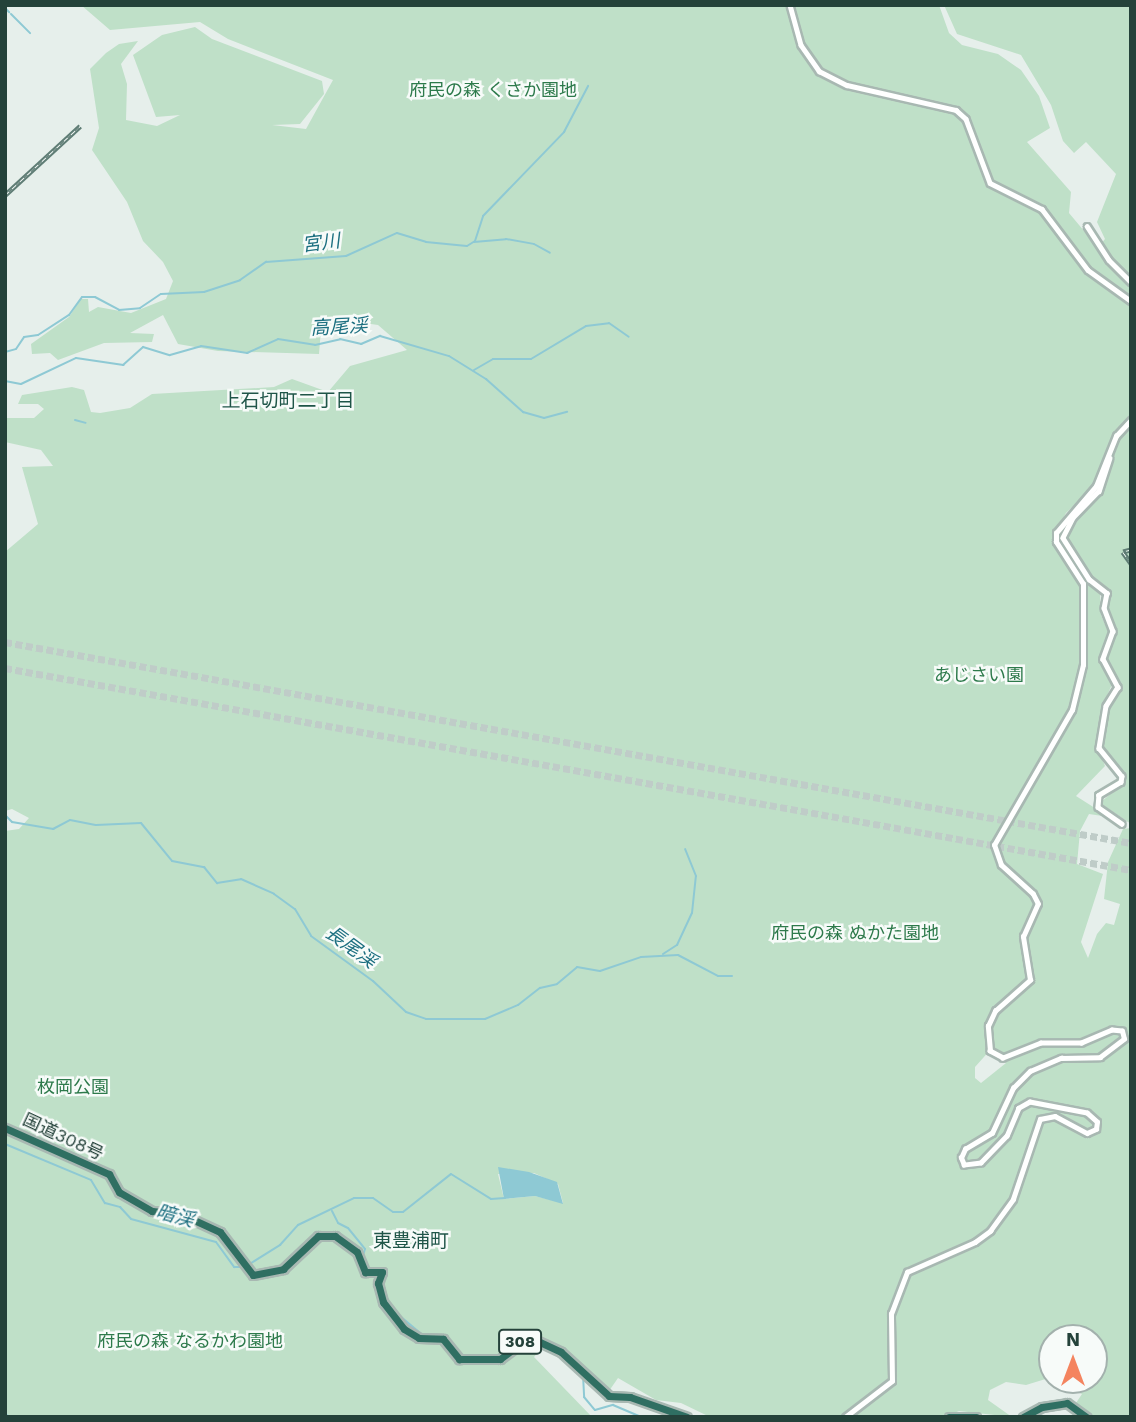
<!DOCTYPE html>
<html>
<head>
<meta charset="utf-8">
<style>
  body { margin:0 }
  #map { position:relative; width:1136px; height:1422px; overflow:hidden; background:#e6efeb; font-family:"Work Sans","Noto Sans JP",sans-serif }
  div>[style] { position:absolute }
  .green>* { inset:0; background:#bfe0c8 }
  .water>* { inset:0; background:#8ec9d4 }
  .stream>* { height:2px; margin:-1px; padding:0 1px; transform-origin:1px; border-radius:1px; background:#8ec9d4 }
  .highway-tunnel>* { height:7px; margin-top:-3.5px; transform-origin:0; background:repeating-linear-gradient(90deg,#bfccc8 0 7px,transparent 0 10.5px) }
  .roads { filter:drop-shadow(2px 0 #a8b8b2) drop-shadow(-2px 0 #a8b8b2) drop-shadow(0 2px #a8b8b2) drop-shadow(0 -2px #a8b8b2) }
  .minor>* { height:4.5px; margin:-2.25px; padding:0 2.25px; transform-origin:2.25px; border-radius:2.25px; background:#fff }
  .highway>* { height:7px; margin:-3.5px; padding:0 3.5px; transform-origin:3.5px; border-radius:3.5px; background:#2f6f62 }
  .rail>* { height:4.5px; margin-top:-2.25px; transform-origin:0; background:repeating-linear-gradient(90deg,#f7fbf9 0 5px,#5f7d75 0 10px); box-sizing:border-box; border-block:2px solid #5f7d75 }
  span { translate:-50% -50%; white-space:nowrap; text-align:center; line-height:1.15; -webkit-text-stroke:5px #f7fbf9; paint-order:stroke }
  .shield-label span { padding:2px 5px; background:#f7fbf9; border:2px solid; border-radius:5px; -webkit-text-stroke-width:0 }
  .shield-label { font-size:16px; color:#24423a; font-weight:700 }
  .park-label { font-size:18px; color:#2d7a4b }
  .street-label { font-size:18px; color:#24423a }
  .water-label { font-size:19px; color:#1c6f80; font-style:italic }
  .neighbourhood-label { font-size:19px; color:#1f5548 }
  .frame { position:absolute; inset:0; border:7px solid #24423a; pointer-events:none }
  .north { position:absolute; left:1038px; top:1324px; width:70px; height:70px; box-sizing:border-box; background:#f7fbf9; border:2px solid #a3b1ad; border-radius:50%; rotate:0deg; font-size:19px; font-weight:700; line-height:28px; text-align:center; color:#24423a }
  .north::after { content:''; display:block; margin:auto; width:24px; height:32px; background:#f4845f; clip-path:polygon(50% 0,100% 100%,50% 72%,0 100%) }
</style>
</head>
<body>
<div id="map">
  <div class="green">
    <div style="clip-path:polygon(evenodd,81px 5px,939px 5px,949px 33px,962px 45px,998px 54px,1021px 70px,1039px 96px,1050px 128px,1027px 142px,1071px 192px,1069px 213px,1131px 287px,1131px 417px,1113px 434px,1093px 487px,1066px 513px,1053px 538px,1066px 564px,1076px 564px,1087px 582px,1100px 592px,1101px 615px,1110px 636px,1099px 656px,1113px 682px,1100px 712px,1098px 747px,1105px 766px,1076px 796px,1109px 817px,1089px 814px,1080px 831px,1077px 864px,1103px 874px,1081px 942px,1088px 958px,1097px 934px,1106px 923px,1114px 925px,1120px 904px,1104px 899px,1108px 862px,1123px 829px,1131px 828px,1131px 1417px,1087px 1415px,1076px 1403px,1082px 1394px,1074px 1391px,1078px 1380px,1094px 1380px,1094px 1338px,1052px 1338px,1052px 1377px,1026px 1385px,1006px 1382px,990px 1390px,988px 1400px,1012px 1417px,959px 1411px,944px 1417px,710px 1417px,681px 1403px,656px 1400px,618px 1378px,609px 1391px,547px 1341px,534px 1357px,592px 1417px,5px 1417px,5px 831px,19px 829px,29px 818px,12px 809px,5px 811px,5px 552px,38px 524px,22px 467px,53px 466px,41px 450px,5px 442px,6px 418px,34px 418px,44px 409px,38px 404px,18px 404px,22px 395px,72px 387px,84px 390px,91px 412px,100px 413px,130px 408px,152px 394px,274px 387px,292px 379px,328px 392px,350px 366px,407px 350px,378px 325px,322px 317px,319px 354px,218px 351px,178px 344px,163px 315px,130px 333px,154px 334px,152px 342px,104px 343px,58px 360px,50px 353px,32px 354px,31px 344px,69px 317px,81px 299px,88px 299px,89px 312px,98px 307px,131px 313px,166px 299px,173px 281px,163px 262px,143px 241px,127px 202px,92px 150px,99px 128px,90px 69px,106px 53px,119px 44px,138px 41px,121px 64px,127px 84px,126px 120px,157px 126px,180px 115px,156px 117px,133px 55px,162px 35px,195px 27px,212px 39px,322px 81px,324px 94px,300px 124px,272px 125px,306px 129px,333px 80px,228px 39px,200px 22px,110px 30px,81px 5px,992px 1048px,1006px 1063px,981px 1083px,975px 1078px,975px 1067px,992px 1048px,81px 5px,534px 1173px,558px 1184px,563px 1203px,535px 1196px,504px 1199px,498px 1174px,534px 1173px)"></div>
    <div style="clip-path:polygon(944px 5px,1131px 5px,1131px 278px,1100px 245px,1105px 239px,1097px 222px,1116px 174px,1086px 142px,1074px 153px,1063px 141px,1051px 105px,1021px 55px,957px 34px)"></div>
    <div style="clip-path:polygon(1131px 422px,1131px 824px,1100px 803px,1125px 781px,1101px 744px,1106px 713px,1120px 682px,1105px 656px,1117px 634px,1106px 610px,1110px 591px,1088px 572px,1066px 536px,1104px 486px,1116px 439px)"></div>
  </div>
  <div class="water">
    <div style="clip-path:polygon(498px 1167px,529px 1172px,557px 1182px,563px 1204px,535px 1196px,504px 1199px)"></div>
  </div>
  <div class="stream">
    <div style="left:5px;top:8px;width:6px;rotate:45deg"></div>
    <div style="left:11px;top:14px;width:27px;rotate:45deg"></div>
    <div style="left:474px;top:242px;width:32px;rotate:-5deg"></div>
    <div style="left:506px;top:239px;width:28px;rotate:10deg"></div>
    <div style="left:534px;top:244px;width:18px;rotate:29deg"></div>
    <div style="left:5px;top:352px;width:11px;rotate:-15deg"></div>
    <div style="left:16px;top:349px;width:14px;rotate:-56deg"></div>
    <div style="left:24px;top:337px;width:14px;rotate:-8deg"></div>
    <div style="left:38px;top:335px;width:37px;rotate:-33deg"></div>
    <div style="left:69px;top:315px;width:22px;rotate:-54deg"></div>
    <div style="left:82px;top:297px;width:13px"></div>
    <div style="left:95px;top:297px;width:27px;rotate:28deg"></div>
    <div style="left:119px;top:310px;width:21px;rotate:-5deg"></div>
    <div style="left:140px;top:308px;width:25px;rotate:-34deg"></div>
    <div style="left:161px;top:294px;width:43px;rotate:-2.7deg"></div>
    <div style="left:204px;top:292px;width:38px;rotate:-18deg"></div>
    <div style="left:240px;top:280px;width:32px;rotate:-35deg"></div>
    <div style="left:266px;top:262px;width:80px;rotate:-4.3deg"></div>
    <div style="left:346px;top:256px;width:56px;rotate:-24.3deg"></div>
    <div style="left:397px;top:233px;width:30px;rotate:17deg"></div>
    <div style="left:426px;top:242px;width:41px;rotate:5.6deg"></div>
    <div style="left:467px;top:246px;width:9px;rotate:-32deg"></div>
    <div style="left:475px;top:241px;width:26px;rotate:-72deg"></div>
    <div style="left:483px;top:216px;width:117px;rotate:-46deg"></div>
    <div style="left:564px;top:132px;width:52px;rotate:-62.4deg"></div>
    <div style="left:474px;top:370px;width:22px;rotate:-30deg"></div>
    <div style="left:493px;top:359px;width:38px"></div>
    <div style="left:531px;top:359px;width:64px;rotate:-31deg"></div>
    <div style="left:586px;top:326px;width:23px;rotate:-7deg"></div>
    <div style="left:609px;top:323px;width:24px;rotate:35deg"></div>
    <div style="left:5px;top:381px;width:16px;rotate:11deg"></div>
    <div style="left:21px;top:384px;width:61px;rotate:-25.3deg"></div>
    <div style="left:76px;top:358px;width:48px;rotate:8.5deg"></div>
    <div style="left:123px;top:365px;width:27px;rotate:-42deg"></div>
    <div style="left:143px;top:347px;width:28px;rotate:17deg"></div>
    <div style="left:170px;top:355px;width:32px;rotate:-16deg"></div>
    <div style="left:201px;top:346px;width:47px;rotate:8.7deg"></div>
    <div style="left:247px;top:353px;width:34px;rotate:-24deg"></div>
    <div style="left:278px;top:339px;width:37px;rotate:9deg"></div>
    <div style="left:315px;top:345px;width:26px;rotate:-13deg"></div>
    <div style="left:340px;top:339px;width:22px;rotate:13deg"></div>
    <div style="left:361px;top:344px;width:21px;rotate:-23deg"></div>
    <div style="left:380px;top:336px;width:72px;rotate:16.2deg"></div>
    <div style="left:449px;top:356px;width:44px;rotate:31.9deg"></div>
    <div style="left:486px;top:379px;width:50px;rotate:41.7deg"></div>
    <div style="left:523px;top:412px;width:22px;rotate:16deg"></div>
    <div style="left:544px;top:418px;width:24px;rotate:-15deg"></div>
    <div style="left:75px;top:420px;width:11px;rotate:15deg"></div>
    <div style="left:5px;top:815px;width:10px;rotate:45deg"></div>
    <div style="left:12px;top:822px;width:42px;rotate:9.7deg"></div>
    <div style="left:53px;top:829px;width:19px;rotate:-28deg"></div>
    <div style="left:70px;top:820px;width:26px;rotate:11deg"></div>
    <div style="left:96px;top:825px;width:45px;rotate:-2.5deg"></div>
    <div style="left:141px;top:823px;width:49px;rotate:50.8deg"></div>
    <div style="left:172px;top:861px;width:33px;rotate:11deg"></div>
    <div style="left:204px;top:867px;width:21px;rotate:51deg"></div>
    <div style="left:217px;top:883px;width:24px;rotate:-9deg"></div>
    <div style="left:241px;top:879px;width:36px;rotate:24deg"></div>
    <div style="left:274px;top:894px;width:26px;rotate:36deg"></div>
    <div style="left:295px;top:909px;width:31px;rotate:59deg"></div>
    <div style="left:311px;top:936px;width:77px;rotate:36deg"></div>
    <div style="left:373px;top:981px;width:45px;rotate:43.2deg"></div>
    <div style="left:406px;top:1012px;width:21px;rotate:19deg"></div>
    <div style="left:426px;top:1019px;width:59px"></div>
    <div style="left:485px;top:1019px;width:36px;rotate:-23deg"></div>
    <div style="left:518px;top:1005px;width:28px;rotate:-38deg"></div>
    <div style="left:540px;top:988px;width:17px;rotate:-13deg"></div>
    <div style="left:557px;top:984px;width:26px;rotate:-40deg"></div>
    <div style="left:577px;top:967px;width:23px;rotate:10deg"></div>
    <div style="left:600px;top:971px;width:43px;rotate:-18.9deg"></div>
    <div style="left:641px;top:957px;width:37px;rotate:-3deg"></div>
    <div style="left:678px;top:955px;width:45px;rotate:27.7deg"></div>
    <div style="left:718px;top:976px;width:14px"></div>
    <div style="left:663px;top:954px;width:17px;rotate:-33deg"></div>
    <div style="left:677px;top:945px;width:35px;rotate:-65deg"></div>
    <div style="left:692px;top:913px;width:37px;rotate:-84deg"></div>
    <div style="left:696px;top:876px;width:29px;rotate:-112deg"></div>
    <div style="left:5px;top:1144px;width:93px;rotate:22.7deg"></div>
    <div style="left:91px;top:1180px;width:27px;rotate:59deg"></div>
    <div style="left:105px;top:1203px;width:16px;rotate:15deg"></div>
    <div style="left:120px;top:1207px;width:16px;rotate:47deg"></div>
    <div style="left:131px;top:1219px;width:88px;rotate:15.1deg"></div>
    <div style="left:216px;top:1242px;width:31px;rotate:54deg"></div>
    <div style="left:234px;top:1267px;width:9px"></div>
    <div style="left:332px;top:1211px;width:13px;rotate:63deg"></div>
    <div style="left:338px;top:1223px;width:11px;rotate:27deg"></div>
    <div style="left:348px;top:1228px;width:27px;rotate:51deg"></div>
    <div style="left:365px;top:1249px;width:9px;rotate:108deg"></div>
    <div style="left:248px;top:1265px;width:38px;rotate:-32deg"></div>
    <div style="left:280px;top:1245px;width:27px;rotate:-48deg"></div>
    <div style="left:298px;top:1225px;width:62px;rotate:-25.7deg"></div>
    <div style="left:354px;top:1198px;width:19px"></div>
    <div style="left:373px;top:1198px;width:24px;rotate:35deg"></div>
    <div style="left:393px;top:1212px;width:10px"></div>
    <div style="left:403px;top:1212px;width:61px;rotate:-38.4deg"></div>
    <div style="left:451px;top:1174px;width:47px;rotate:32deg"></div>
    <div style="left:491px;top:1199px;width:14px;rotate:-4deg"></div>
    <div style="left:382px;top:1282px;width:15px;rotate:79deg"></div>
    <div style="left:394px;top:1311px;width:35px;rotate:40deg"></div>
    <div style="left:583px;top:1375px;width:22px;rotate:87deg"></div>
    <div style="left:584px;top:1397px;width:17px;rotate:50deg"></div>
    <div style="left:595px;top:1410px;width:19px;rotate:-16deg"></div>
    <div style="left:613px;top:1405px;width:30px;rotate:23deg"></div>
    <div style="left:5px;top:1414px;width:6px;rotate:31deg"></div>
  </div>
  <div class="highway-tunnel">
    <div style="left:5px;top:642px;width:1144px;rotate:10.12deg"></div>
    <div style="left:5px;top:668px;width:1144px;rotate:10.17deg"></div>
  </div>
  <div class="roads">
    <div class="minor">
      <div style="left:790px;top:5px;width:41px;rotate:74.6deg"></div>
      <div style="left:801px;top:45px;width:32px;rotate:55deg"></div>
      <div style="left:819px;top:71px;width:31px;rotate:27deg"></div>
      <div style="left:847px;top:85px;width:112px;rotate:12.9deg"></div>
      <div style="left:956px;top:110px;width:13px;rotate:42deg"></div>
      <div style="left:966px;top:119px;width:68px;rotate:69.4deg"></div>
      <div style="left:990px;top:183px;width:58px;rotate:26.6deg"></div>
      <div style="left:1042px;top:209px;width:76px;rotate:53deg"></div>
      <div style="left:1088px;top:270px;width:53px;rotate:35.8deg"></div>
      <div style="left:1087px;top:226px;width:40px;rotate:57.1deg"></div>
      <div style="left:1109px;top:260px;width:31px;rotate:45deg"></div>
      <div style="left:1110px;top:458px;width:35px;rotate:108deg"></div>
      <div style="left:1099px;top:491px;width:37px;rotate:134deg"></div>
      <div style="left:1073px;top:518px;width:22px;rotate:117deg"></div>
      <div style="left:1063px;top:538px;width:49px;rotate:57.6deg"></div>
      <div style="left:1089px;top:579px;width:23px;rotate:38deg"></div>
      <div style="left:1107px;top:593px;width:15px;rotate:101deg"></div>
      <div style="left:1104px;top:608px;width:25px;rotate:69deg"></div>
      <div style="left:1113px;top:631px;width:30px;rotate:110deg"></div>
      <div style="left:1103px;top:659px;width:32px;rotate:62deg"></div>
      <div style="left:1118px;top:687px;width:22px;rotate:122deg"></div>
      <div style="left:1106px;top:706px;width:43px;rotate:99.5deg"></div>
      <div style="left:1099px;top:748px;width:36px;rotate:51deg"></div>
      <div style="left:1122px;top:776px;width:6px;rotate:99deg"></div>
      <div style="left:1121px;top:782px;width:26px;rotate:149deg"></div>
      <div style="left:1099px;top:795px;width:12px;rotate:95deg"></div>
      <div style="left:1098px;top:807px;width:29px;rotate:35deg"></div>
      <div style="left:845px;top:1417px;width:59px;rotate:-37.5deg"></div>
      <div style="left:892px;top:1381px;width:67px;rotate:-90.9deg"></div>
      <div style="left:891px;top:1314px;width:45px;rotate:-69.1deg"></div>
      <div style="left:907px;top:1272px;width:74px;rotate:-23.8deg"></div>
      <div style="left:975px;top:1242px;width:19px;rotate:-36deg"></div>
      <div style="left:990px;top:1231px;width:39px;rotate:-54deg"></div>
      <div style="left:1013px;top:1199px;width:84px;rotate:-71.4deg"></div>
      <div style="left:1040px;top:1119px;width:15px;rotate:-11deg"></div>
      <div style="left:1055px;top:1116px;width:36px;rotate:28deg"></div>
      <div style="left:1087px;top:1133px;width:10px;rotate:-24deg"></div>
      <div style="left:1096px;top:1129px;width:7px;rotate:-82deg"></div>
      <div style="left:1097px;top:1122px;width:13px;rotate:-138deg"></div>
      <div style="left:1087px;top:1113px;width:58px;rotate:-169.1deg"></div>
      <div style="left:1030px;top:1102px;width:13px;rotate:151deg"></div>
      <div style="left:1019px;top:1108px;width:30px;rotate:113deg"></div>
      <div style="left:1007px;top:1136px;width:37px;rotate:134deg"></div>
      <div style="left:981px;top:1163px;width:17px;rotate:173deg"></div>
      <div style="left:964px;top:1165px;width:8px;rotate:-113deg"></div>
      <div style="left:961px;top:1158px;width:10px;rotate:-66deg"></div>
      <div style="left:965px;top:1149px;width:31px;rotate:-31deg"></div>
      <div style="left:992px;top:1133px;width:50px;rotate:-65deg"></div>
      <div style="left:1013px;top:1088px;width:24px;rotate:-45deg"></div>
      <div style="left:1030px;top:1071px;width:34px;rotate:-23deg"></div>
      <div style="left:1061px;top:1058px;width:39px;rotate:-1deg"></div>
      <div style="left:1100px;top:1057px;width:30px;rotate:-37deg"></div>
      <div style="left:1124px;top:1039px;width:8px;rotate:-104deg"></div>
      <div style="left:1122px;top:1031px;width:10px;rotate:-174deg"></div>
      <div style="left:1112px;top:1030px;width:33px;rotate:157deg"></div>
      <div style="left:1082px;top:1043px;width:41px;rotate:180deg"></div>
      <div style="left:1041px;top:1043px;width:41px;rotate:158.5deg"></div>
      <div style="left:1003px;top:1058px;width:15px;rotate:-152deg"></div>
      <div style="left:990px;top:1051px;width:25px;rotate:-95deg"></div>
      <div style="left:988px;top:1026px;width:17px;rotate:-65deg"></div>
      <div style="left:995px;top:1011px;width:47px;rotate:-41.5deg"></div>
      <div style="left:1030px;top:980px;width:44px;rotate:-99.2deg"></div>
      <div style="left:1023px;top:937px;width:36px;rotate:-66deg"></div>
      <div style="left:1038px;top:904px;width:11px;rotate:-117deg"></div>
      <div style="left:1033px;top:894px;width:43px;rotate:-137.8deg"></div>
      <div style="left:1001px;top:865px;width:21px;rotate:-109deg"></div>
      <div style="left:994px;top:845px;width:156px;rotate:-60deg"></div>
      <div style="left:1072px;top:710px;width:46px;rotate:-76.3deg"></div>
      <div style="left:1083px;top:665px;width:81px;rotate:-90deg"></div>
      <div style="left:1083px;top:584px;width:50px;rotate:-122.7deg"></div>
      <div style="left:1056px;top:542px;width:9px;rotate:-90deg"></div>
      <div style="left:1056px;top:533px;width:62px;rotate:-49.6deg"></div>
      <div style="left:1096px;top:486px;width:54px;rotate:-68.2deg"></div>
      <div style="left:1116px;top:436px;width:22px;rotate:-47deg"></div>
    </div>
    <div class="highway">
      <div style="left:5px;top:1128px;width:114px;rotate:23.9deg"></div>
      <div style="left:109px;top:1174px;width:21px;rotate:61deg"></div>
      <div style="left:119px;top:1192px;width:38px;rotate:30deg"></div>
      <div style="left:152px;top:1211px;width:29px;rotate:6deg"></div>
      <div style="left:181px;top:1214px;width:43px;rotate:24.8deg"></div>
      <div style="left:220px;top:1232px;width:54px;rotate:52.5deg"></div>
      <div style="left:253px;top:1275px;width:31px;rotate:-11deg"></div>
      <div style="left:283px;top:1269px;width:48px;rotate:-43.3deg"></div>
      <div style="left:318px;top:1236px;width:17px"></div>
      <div style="left:335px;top:1236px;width:27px;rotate:36deg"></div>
      <div style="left:357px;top:1252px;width:22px;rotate:68deg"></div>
      <div style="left:365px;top:1272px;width:17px"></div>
      <div style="left:382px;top:1272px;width:12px;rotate:110deg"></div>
      <div style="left:378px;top:1283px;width:20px;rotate:75deg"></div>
      <div style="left:383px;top:1302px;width:34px;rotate:52deg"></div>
      <div style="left:404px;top:1329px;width:17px;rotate:31deg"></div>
      <div style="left:419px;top:1338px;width:24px;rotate:2deg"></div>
      <div style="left:443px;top:1339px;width:26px;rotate:51deg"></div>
      <div style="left:459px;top:1359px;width:41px"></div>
      <div style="left:500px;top:1359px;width:36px;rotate:-37deg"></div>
      <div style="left:529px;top:1337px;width:35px;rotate:25deg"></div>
      <div style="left:561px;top:1352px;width:65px;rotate:42.5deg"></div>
      <div style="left:609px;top:1396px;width:21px;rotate:3deg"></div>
      <div style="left:630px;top:1397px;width:60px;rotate:19.3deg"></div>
      <div style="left:949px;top:1417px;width:27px"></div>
      <div style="left:1023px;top:1417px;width:21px;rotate:-28deg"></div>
      <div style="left:1042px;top:1407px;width:25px;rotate:-9deg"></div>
      <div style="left:1067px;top:1403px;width:24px;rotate:36deg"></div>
    </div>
  </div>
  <div class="rail">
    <div style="left:5px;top:195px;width:102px;rotate:-42.6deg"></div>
    <div style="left:1131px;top:550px;width:8px;rotate:166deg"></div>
    <div style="left:1123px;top:552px;width:14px;rotate:54deg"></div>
  </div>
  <div class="shield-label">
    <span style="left:520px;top:1342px">308</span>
  </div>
  <div class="park-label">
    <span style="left:493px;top:90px">府民の森 くさか園地</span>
    <span style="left:979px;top:675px">あじさい園</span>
    <span style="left:855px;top:933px">府民の森 ぬかた園地</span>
    <span style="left:73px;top:1087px">枚岡公園</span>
    <span style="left:190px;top:1341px">府民の森 なるかわ園地</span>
  </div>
  <div class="street-label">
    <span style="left:63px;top:1137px;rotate:25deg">国道308号</span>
  </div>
  <div class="water-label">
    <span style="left:321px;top:243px;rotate:-7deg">宮川</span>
    <span style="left:339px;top:327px;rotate:-3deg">高尾渓</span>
    <span style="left:351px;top:947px;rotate:36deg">長尾渓</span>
    <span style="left:175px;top:1216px;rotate:15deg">暗渓</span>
  </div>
  <div class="neighbourhood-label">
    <span style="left:288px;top:401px">上石切町二丁目</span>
    <span style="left:411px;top:1241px">東豊浦町</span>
  </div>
  <div class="frame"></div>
  <div class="north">N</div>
</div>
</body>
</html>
